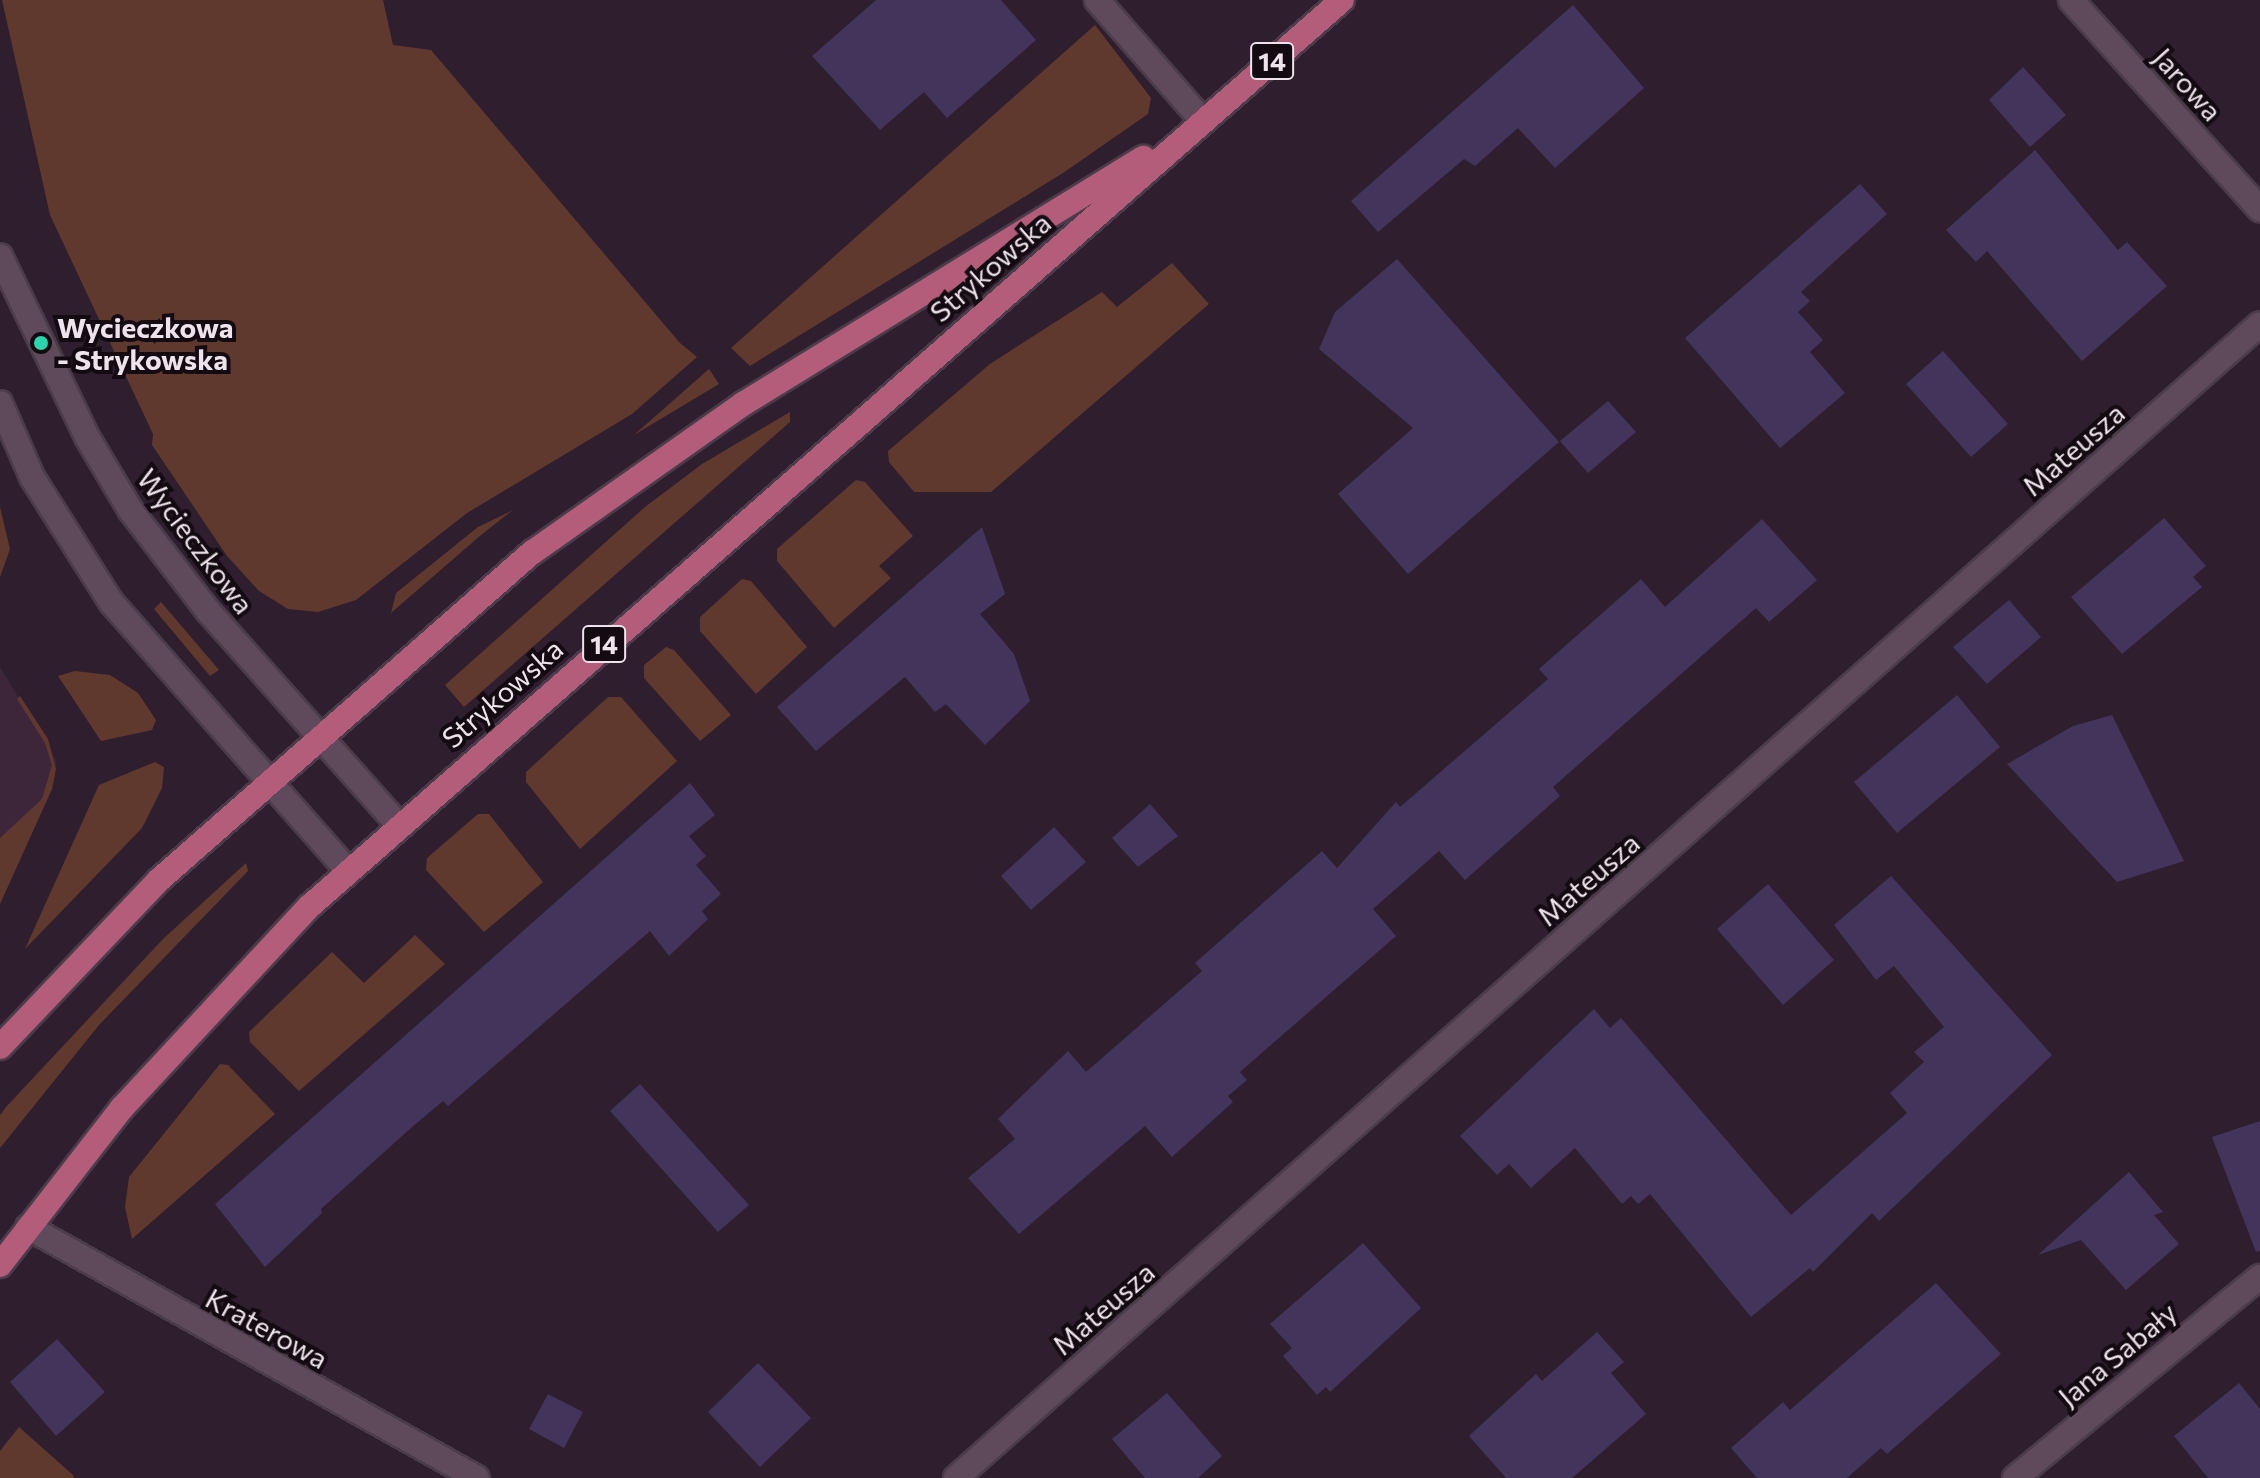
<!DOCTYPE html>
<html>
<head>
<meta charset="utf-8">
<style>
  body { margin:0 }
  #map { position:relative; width:2260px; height:1478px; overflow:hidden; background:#2f1e2d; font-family:Commissioner,sans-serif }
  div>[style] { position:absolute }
  .built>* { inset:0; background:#3d2639 }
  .green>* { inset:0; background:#60392e }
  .building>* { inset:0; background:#43345c }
  .roads { filter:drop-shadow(2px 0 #4b3c49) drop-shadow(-2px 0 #4b3c49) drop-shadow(0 2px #4b3c49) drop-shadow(0 -2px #4b3c49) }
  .street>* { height:24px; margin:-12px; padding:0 12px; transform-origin:12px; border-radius:12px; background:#5e4a5a }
  .secondary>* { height:24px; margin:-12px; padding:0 12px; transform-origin:12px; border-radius:12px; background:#5e4a5a }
  .primary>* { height:24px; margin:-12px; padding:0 12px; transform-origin:12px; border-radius:12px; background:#b35d7a }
  .dots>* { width:22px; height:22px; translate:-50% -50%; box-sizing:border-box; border:4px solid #130b11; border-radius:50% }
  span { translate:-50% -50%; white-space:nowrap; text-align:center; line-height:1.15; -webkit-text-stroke:8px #130b11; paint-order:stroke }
  .shield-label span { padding:2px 6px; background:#130b11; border:2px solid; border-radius:6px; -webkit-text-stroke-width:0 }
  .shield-label { font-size:26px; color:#eee2ec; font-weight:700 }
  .street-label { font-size:28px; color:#eee2ec }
  .poi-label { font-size:28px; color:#eee2ec; font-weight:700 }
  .left { translate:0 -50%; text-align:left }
</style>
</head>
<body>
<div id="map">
  <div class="built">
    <div style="clip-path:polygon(0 667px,56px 760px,52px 789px,0 904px)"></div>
  </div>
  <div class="green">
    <div style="clip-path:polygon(2px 0,383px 0,393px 45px,431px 50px,680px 343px,697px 357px,632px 414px,467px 513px,356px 600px,318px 612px,288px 609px,259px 591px,227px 556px,152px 445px,153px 434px,50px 215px)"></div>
    <div style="clip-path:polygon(1095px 25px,1151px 98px,1148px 114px,1063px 173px,750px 366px,731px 348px)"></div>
    <div style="clip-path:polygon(1172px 263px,1209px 304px,991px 492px,914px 492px,889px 462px,888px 451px,990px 364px,1102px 292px,1117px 307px)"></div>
    <div style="clip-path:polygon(709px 369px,719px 384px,634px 435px)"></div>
    <div style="clip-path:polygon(790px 412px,790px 422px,464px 707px,445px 685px,645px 507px,702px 464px)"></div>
    <div style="clip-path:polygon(856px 480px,865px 482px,913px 536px,879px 566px,891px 578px,834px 628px,777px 561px,777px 549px)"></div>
    <div style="clip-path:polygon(0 507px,10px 549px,0 577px)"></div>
    <div style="clip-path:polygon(513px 510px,481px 535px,391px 613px,396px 593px,478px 527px)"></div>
    <div style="clip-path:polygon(742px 579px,751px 581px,807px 647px,756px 694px,700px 631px,700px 617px)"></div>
    <div style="clip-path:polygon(161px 602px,219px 670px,210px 676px,154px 609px)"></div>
    <div style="clip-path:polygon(666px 647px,674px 650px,731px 715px,700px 741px,644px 678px,644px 665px)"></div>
    <div style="clip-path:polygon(75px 671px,110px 675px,138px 693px,156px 720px,152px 730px,101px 741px,58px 676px)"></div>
    <div style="clip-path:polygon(20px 696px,48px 739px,56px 769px,52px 789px,0 904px,0 838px,42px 799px,52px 765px,45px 743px,17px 699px)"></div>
    <div style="clip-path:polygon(608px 697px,621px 697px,677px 761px,580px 849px,526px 782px,526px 772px)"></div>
    <div style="clip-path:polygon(155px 762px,164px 767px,162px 788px,142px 828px,25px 949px,99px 785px)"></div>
    <div style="clip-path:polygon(478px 814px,489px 814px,543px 882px,484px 932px,426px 870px,427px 858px)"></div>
    <div style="clip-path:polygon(246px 863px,248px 871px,99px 1025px,0 1148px,0 1115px,7px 1106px,163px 939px)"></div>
    <div style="clip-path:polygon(415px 935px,445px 964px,299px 1091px,250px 1042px,249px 1032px,332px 952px,364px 983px)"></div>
    <div style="clip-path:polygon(220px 1064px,228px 1065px,275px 1114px,132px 1239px,125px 1207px,129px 1177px)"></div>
    <div style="clip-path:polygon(19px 1427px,73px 1475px,74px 1478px,0 1478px,0 1451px)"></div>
  </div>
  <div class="building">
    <div style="clip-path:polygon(876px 0,1001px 0,1036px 40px,947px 118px,924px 92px,880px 130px,812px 56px)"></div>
    <div style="clip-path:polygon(1573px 5px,1644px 88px,1555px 168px,1518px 128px,1475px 166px,1464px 159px,1378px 232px,1351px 201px)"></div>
    <div style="clip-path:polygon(2023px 67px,2066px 115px,2030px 147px,1989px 100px)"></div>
    <div style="clip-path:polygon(2035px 150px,2118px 250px,2127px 242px,2167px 286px,2082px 361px,1987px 251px,1976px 262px,1946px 230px)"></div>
    <div style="clip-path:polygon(1860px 184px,1887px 214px,1801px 292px,1810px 301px,1798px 312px,1823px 340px,1810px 352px,1845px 393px,1780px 448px,1685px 338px)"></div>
    <div style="clip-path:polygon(1397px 259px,1559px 442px,1408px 574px,1338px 494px,1413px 428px,1319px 349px,1335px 312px)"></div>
    <div style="clip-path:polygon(1943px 351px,2008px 424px,1971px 457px,1906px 384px)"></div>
    <div style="clip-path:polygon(1608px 401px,1636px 432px,1588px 473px,1560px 441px)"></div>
    <div style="clip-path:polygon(2164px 518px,2206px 566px,2193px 577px,2202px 587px,2122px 654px,2071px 597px)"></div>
    <div style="clip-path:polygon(1762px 519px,1817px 580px,1769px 622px,1756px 608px,1553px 787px,1560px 796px,1465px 880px,1439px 851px,1373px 909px,1396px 936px,1240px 1072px,1247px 1080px,1228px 1096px,1233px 1102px,1172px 1157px,1145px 1126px,1019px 1234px,968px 1178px,1015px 1139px,998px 1119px,1068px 1051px,1086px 1072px,1202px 971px,1195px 963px,1322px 851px,1337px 868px,1396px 802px,1400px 807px,1548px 679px,1539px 669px,1641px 579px,1665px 607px)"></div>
    <div style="clip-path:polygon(982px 527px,1005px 594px,980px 614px,1014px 654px,1030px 701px,985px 745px,946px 704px,935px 712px,905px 677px,816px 751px,777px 707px)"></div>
    <div style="clip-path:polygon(2009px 600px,2041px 637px,1987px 684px,1953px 647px)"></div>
    <div style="clip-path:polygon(1957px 695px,2000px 747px,1897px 833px,1854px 782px)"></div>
    <div style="clip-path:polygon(2112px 715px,2184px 861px,2117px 882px,2007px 764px,2073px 726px)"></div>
    <div style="clip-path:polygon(690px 783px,715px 815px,689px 836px,706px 856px,696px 865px,721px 894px,702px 911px,708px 919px,669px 956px,650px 931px,448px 1106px,443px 1101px,412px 1127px,321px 1209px,322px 1213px,265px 1267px,215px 1204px)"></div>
    <div style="clip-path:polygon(1150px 804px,1178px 836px,1138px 867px,1112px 838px)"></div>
    <div style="clip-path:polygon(1054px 827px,1086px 862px,1031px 910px,1001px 876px)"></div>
    <div style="clip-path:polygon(1891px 876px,2052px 1055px,1879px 1221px,1872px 1213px,1813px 1272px,1810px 1268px,1751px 1317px,1650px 1194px,1638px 1204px,1631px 1196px,1622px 1204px,1575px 1148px,1531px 1188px,1509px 1164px,1497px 1175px,1460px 1136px,1594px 1009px,1610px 1028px,1621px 1018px,1791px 1215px,1907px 1113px,1890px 1093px,1924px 1062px,1914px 1052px,1944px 1027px,1894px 966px,1876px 980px,1834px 925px)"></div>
    <div style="clip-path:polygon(1768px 884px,1834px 960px,1783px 1005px,1717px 929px)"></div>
    <div style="clip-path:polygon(640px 1084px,749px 1205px,718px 1232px,610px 1111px)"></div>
    <div style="clip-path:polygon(2260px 1121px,2260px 1251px,2256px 1252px,2212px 1137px)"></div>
    <div style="clip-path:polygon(2129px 1172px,2163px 1212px,2154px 1215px,2179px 1244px,2126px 1290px,2081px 1240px,2038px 1255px)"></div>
    <div style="clip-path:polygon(1363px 1243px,1421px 1308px,1330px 1392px,1326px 1387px,1317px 1395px,1283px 1356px,1292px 1348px,1270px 1324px)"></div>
    <div style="clip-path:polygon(1936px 1283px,2001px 1354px,1887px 1454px,1881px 1448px,1847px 1478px,1757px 1478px,1731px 1448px,1783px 1402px,1790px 1410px)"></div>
    <div style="clip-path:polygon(1597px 1332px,1624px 1362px,1611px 1373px,1646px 1414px,1572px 1478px,1506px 1478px,1469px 1436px,1536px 1374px,1542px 1381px)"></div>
    <div style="clip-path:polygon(57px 1339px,105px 1392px,56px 1436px,10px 1382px)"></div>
    <div style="clip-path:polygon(758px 1363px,811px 1418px,760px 1467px,708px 1412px)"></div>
    <div style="clip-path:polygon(2239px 1383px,2260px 1409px,2260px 1478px,2208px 1478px,2174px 1436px)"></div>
    <div style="clip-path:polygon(1167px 1393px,1222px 1456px,1198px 1478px,1145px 1478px,1112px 1439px)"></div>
    <div style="clip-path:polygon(548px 1394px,583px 1412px,564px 1448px,529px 1429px)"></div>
  </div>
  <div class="roads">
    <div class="street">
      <div style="left:1097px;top:0;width:161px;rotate:48.8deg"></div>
      <div style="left:2071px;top:0;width:282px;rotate:47.9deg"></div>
      <div style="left:28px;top:1227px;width:514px;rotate:29.21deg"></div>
      <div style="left:956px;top:1478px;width:1741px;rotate:-41.51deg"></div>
      <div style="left:2015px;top:1478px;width:317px;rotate:-39.4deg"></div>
    </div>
    <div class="secondary">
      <div style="left:0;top:256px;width:201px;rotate:64.3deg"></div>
      <div style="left:87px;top:437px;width:86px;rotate:59.3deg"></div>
      <div style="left:131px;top:511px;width:126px;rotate:52.4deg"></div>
      <div style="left:208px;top:611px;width:287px;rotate:48.3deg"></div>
      <div style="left:0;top:403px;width:81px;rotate:66.6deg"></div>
      <div style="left:32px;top:477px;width:148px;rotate:57.7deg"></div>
      <div style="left:111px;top:602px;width:359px;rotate:48.6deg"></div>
    </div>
    <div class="primary">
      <div style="left:0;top:1047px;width:231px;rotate:-46.4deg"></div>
      <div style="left:159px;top:880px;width:497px;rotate:-41.3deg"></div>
      <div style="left:533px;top:552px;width:257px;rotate:-35.2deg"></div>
      <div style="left:743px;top:404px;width:470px;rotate:-31.6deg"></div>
      <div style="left:0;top:1265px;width:199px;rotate:-52.2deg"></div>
      <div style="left:122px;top:1108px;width:276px;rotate:-47.1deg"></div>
      <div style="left:310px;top:906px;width:1373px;rotate:-41.28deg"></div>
    </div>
  </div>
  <div class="dots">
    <div style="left:41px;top:343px;background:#29d5ac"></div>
  </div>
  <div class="shield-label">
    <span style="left:1272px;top:61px">14</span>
    <span style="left:604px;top:644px">14</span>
  </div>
  <div class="street-label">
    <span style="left:2188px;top:84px;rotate:48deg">Jarowa</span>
    <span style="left:990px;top:267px;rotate:-41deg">Strykowska</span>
    <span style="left:2073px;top:449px;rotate:-41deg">Mateusza</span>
    <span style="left:196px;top:541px;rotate:53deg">Wycieczkowa</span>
    <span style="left:502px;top:693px;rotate:-41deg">Strykowska</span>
    <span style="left:1588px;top:879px;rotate:-41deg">Mateusza</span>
    <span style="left:1103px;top:1308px;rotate:-41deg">Mateusza</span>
    <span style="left:267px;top:1328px;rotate:29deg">Kraterowa</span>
    <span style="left:2117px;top:1354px;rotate:-40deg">Jana Sabały</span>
  </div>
  <div class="poi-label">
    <span class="left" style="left:57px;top:343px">Wycieczkowa<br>- Strykowska</span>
  </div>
</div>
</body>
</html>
